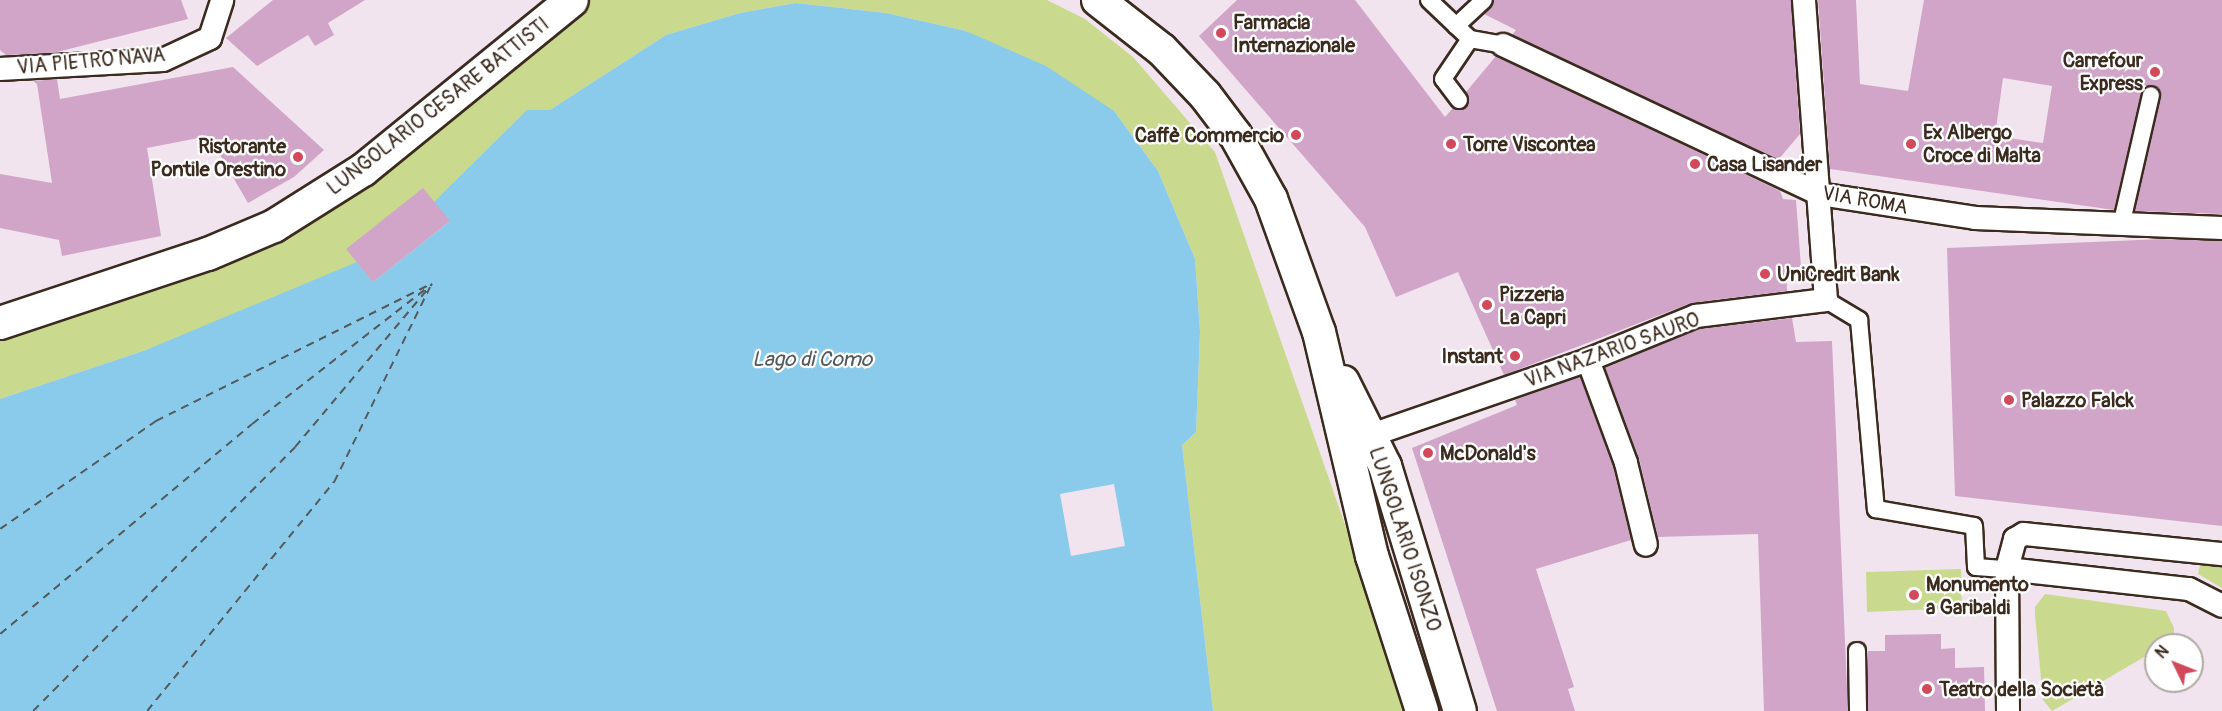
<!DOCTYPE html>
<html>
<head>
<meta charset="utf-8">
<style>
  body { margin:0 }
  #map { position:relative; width:2222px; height:711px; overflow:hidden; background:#f1e4ee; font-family:Pangolin,sans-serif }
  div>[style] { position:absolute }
  .green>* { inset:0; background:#c9da8e }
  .water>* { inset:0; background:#8acaeb }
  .pier>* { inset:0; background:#f1e4ee }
  .ferry>* { height:1.5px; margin-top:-0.75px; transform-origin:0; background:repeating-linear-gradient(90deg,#535a5c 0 8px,transparent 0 14px) }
  .building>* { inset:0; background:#d1a5c8 }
  .roads { filter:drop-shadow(2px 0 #3b2a1e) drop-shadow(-2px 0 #3b2a1e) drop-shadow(0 2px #3b2a1e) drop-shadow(0 -2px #3b2a1e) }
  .pedestrian>* { height:16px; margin:-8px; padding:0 8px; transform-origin:8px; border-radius:8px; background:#fff }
  .minor>* { height:22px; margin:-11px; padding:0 11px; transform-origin:11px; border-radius:11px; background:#fff }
  .secondary>* { height:32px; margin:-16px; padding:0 16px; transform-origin:16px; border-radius:16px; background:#fff }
  .dots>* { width:16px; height:16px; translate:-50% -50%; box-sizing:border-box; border:3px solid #fff; border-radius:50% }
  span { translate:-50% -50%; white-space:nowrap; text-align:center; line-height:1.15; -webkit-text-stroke:4.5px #fff; paint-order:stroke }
  .poi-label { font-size:20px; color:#3b2a1e; font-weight:700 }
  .left { translate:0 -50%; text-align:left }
  .right { translate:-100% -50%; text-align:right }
  .street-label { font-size:20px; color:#3b2a1e }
  .water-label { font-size:21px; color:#535a5c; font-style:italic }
  .north { position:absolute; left:2144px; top:633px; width:60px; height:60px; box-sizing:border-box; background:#fff; border:2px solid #b1aaa5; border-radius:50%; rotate:313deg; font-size:16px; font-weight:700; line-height:24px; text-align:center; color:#3b2a1e }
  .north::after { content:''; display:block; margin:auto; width:21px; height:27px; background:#d1495b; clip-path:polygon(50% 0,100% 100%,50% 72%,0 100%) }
</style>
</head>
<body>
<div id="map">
  <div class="green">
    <div style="clip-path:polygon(589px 0,1047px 0,1085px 19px,1133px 57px,1215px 152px,1410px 711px,1213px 711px,1182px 445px,1196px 432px,1200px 332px,1195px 259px,1158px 171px,1114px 111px,966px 31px,886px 13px,796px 3px,740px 13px,666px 35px,550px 110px,450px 221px,373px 282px,146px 350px,0 399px,0 336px,327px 208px)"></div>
    <div style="clip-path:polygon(2200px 565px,2222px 566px,2222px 588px,2198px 574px)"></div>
    <div style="clip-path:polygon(1961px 569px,1962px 608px,1867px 612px,1866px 572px)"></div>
    <div style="clip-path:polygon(2045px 594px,2166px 611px,2174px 628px,2174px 636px,2167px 644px,2156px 645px,2156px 650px,2052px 711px,2043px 700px,2035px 615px,2035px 607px)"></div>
  </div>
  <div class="water">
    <div style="clip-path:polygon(796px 3px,886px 13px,966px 31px,1046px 66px,1114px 111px,1158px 171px,1195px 259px,1200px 332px,1196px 432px,1182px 445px,1213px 711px,0 711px,0 399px,146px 350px,357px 262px,373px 282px,449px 222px,434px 202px,527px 110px,550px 110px,666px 35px,740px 13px)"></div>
  </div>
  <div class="pier">
    <div style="clip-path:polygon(1114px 484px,1125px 546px,1071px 556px,1060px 494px)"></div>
  </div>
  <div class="ferry">
    <div style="left:0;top:529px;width:190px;rotate:-34.7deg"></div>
    <div style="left:156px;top:421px;width:307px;rotate:-26.5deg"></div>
    <div style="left:0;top:634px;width:328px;rotate:-39.8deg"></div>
    <div style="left:252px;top:424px;width:224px;rotate:-37.9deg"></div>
    <div style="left:33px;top:711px;width:372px;rotate:-45.2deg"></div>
    <div style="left:295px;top:447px;width:213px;rotate:-50deg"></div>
    <div style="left:147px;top:711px;width:296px;rotate:-50.8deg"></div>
    <div style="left:334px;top:482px;width:217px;rotate:-63.8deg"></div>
  </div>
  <div class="building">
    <div style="clip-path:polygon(0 0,181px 0,188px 19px,53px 53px,6px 55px,0 50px)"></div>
    <div style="clip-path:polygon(273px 0,365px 0,328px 23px,334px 35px,315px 46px,308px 35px,257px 66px,226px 38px)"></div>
    <div style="clip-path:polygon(1237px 0,1355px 0,1445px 117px,1453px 108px,1466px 108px,1469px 99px,1466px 92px,1496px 56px,1780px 191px,1783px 199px,1796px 200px,1801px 267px,1786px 268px,1787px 291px,1691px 303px,1504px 375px,1458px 272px,1396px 297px,1365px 227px,1199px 36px)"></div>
    <div style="clip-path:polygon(1494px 0,1791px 0,1800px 134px,1778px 160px,1512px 35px,1516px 30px,1484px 14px)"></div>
    <div style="clip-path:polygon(evenodd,1818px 0,1856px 0,1860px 84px,1908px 91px,1924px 0,2222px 0,2222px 214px,2135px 211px,2161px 97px,2159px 88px,2153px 85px,2141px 93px,2114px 210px,1830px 169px,1818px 0,2003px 78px,2052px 86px,2043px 143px,1995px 136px,2003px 78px)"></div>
    <div style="clip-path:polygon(233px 67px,324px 150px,294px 177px,248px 203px,209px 136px,147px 148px,161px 236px,62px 256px,59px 240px,0 228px,0 174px,52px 183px,37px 84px,33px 81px,57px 79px,60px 99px)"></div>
    <div style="clip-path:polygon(423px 188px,450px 221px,373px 282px,346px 249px)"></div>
    <div style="clip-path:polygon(2163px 239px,2222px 241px,2222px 526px,1955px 496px,1947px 248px)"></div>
    <div style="clip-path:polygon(1792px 318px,1796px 342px,1832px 341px,1848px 711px,1764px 711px,1758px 534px,1658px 537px,1639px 458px,1605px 368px,1699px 329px)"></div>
    <div style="clip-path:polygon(1580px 377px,1613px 467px,1631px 540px,1536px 569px,1574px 687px,1568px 689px,1575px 711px,1497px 711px,1412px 448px,1517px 405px,1515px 400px)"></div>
    <div style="clip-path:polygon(1941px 634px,1941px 649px,1955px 648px,1955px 668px,1984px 667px,1985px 711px,1868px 711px,1868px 651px,1885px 651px,1885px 635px)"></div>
  </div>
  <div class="roads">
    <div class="pedestrian">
      <div style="left:1429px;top:0;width:57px;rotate:43.6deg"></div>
      <div style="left:1470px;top:39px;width:34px;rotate:10deg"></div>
      <div style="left:1456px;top:26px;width:38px;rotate:-43deg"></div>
      <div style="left:1459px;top:100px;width:26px;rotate:-127deg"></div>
      <div style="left:1443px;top:79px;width:48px;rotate:-56deg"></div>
      <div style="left:2121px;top:226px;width:134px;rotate:-77.1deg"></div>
      <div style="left:1826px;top:300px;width:39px;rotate:31deg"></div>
      <div style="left:1859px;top:320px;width:190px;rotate:84.9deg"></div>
      <div style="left:1876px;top:509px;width:99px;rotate:9.8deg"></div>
      <div style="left:1974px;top:526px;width:41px;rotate:87.2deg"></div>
      <div style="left:1976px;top:567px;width:31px;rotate:4deg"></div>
      <div style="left:1857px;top:651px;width:60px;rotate:89deg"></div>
    </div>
    <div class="minor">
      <div style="left:1503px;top:45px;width:349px;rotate:25.2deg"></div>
      <div style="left:1819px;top:194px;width:158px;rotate:8.7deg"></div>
      <div style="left:1975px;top:218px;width:247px;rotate:2.3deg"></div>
      <div style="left:0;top:69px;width:163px;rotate:-3.2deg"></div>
      <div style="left:163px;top:60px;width:52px;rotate:-25.1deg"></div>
      <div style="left:210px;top:38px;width:40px;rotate:-72deg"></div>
      <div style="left:1588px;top:360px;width:110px;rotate:69.7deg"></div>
      <div style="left:1626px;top:463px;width:84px;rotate:76.3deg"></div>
      <div style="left:1357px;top:440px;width:244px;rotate:-19.1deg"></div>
      <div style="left:1588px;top:360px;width:117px;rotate:-22.2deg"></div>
      <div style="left:1696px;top:316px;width:131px;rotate:-7deg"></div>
      <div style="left:1826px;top:300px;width:301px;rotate:-94.2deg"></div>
      <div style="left:2007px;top:569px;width:183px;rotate:6.3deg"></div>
      <div style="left:2189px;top:589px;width:37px;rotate:27deg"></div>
      <div style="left:2008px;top:711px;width:142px;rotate:-90.4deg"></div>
      <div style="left:2007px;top:569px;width:31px;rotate:-75deg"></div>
      <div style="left:2015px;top:539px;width:10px;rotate:-29deg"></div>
      <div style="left:2024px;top:534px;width:199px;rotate:5.8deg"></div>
    </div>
    <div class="secondary">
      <div style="left:1098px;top:0;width:81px;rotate:38deg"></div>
      <div style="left:1162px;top:50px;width:62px;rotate:46.3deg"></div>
      <div style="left:1205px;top:95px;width:51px;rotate:52.9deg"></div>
      <div style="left:1236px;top:136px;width:72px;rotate:60.9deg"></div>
      <div style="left:1271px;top:199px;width:141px;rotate:70.2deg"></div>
      <div style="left:1319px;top:332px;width:230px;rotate:76.7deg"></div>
      <div style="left:1372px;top:556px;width:163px;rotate:72.1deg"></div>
      <div style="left:0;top:323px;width:219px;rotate:-18.4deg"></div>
      <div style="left:208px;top:254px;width:72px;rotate:-23deg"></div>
      <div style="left:274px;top:226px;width:105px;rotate:-32.2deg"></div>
      <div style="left:363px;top:170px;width:269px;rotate:-39.1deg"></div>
      <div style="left:1343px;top:382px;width:94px;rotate:63.4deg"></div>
      <div style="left:1385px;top:466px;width:256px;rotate:73deg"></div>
    </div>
  </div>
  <div class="dots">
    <div style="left:1221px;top:33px;background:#d1495b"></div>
    <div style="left:2155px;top:72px;background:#d1495b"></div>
    <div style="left:1296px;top:135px;background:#d1495b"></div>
    <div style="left:1451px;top:144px;background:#d1495b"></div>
    <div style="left:1911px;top:144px;background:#d1495b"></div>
    <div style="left:298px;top:157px;background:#d1495b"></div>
    <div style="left:1695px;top:164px;background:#d1495b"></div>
    <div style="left:1765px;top:274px;background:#d1495b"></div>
    <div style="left:1487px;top:305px;background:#d1495b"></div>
    <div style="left:1515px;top:356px;background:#d1495b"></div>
    <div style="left:2009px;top:400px;background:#d1495b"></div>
    <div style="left:1428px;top:453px;background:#d1495b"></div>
    <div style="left:1914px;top:595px;background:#d1495b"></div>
    <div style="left:1927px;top:689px;background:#d1495b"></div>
  </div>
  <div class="poi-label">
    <span class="left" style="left:1233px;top:34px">Farmacia<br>Internazionale</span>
    <span class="right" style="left:2143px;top:72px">Carrefour<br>Express</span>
    <span class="left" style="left:1923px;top:144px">Ex Albergo<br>Croce di Malta</span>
    <span class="right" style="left:1284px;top:135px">Caffè Commercio</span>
    <span class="left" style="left:1463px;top:144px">Torre Viscontea</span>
    <span class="right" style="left:286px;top:158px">Ristorante<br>Pontile Orestino</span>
    <span class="left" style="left:1707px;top:164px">Casa Lisander</span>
    <span class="left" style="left:1777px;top:274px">UniCredit Bank</span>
    <span class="left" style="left:1499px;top:306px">Pizzeria<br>La Capri</span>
    <span class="right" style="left:1503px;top:356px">Instant</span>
    <span class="left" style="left:2021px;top:400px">Palazzo Falck</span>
    <span class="left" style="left:1440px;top:453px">McDonald's</span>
    <span class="left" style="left:1926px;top:596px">Monumento<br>a Garibaldi</span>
    <span class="left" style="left:1939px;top:689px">Teatro della Società</span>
  </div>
  <div class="street-label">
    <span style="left:91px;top:61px;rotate:-5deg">VIA PIETRO NAVA</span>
    <span style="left:438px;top:106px;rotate:-38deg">LUNGOLARIO CESARE BATTISTI</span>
    <span style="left:1865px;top:200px;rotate:10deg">VIA ROMA</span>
    <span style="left:1612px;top:350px;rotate:-20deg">VIA NAZARIO SAURO</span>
    <span style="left:1405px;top:539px;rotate:72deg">LUNGOLARIO ISONZO</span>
  </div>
  <div class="water-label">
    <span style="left:812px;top:360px">Lago di Como</span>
  </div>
  <div class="north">N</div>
</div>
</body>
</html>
